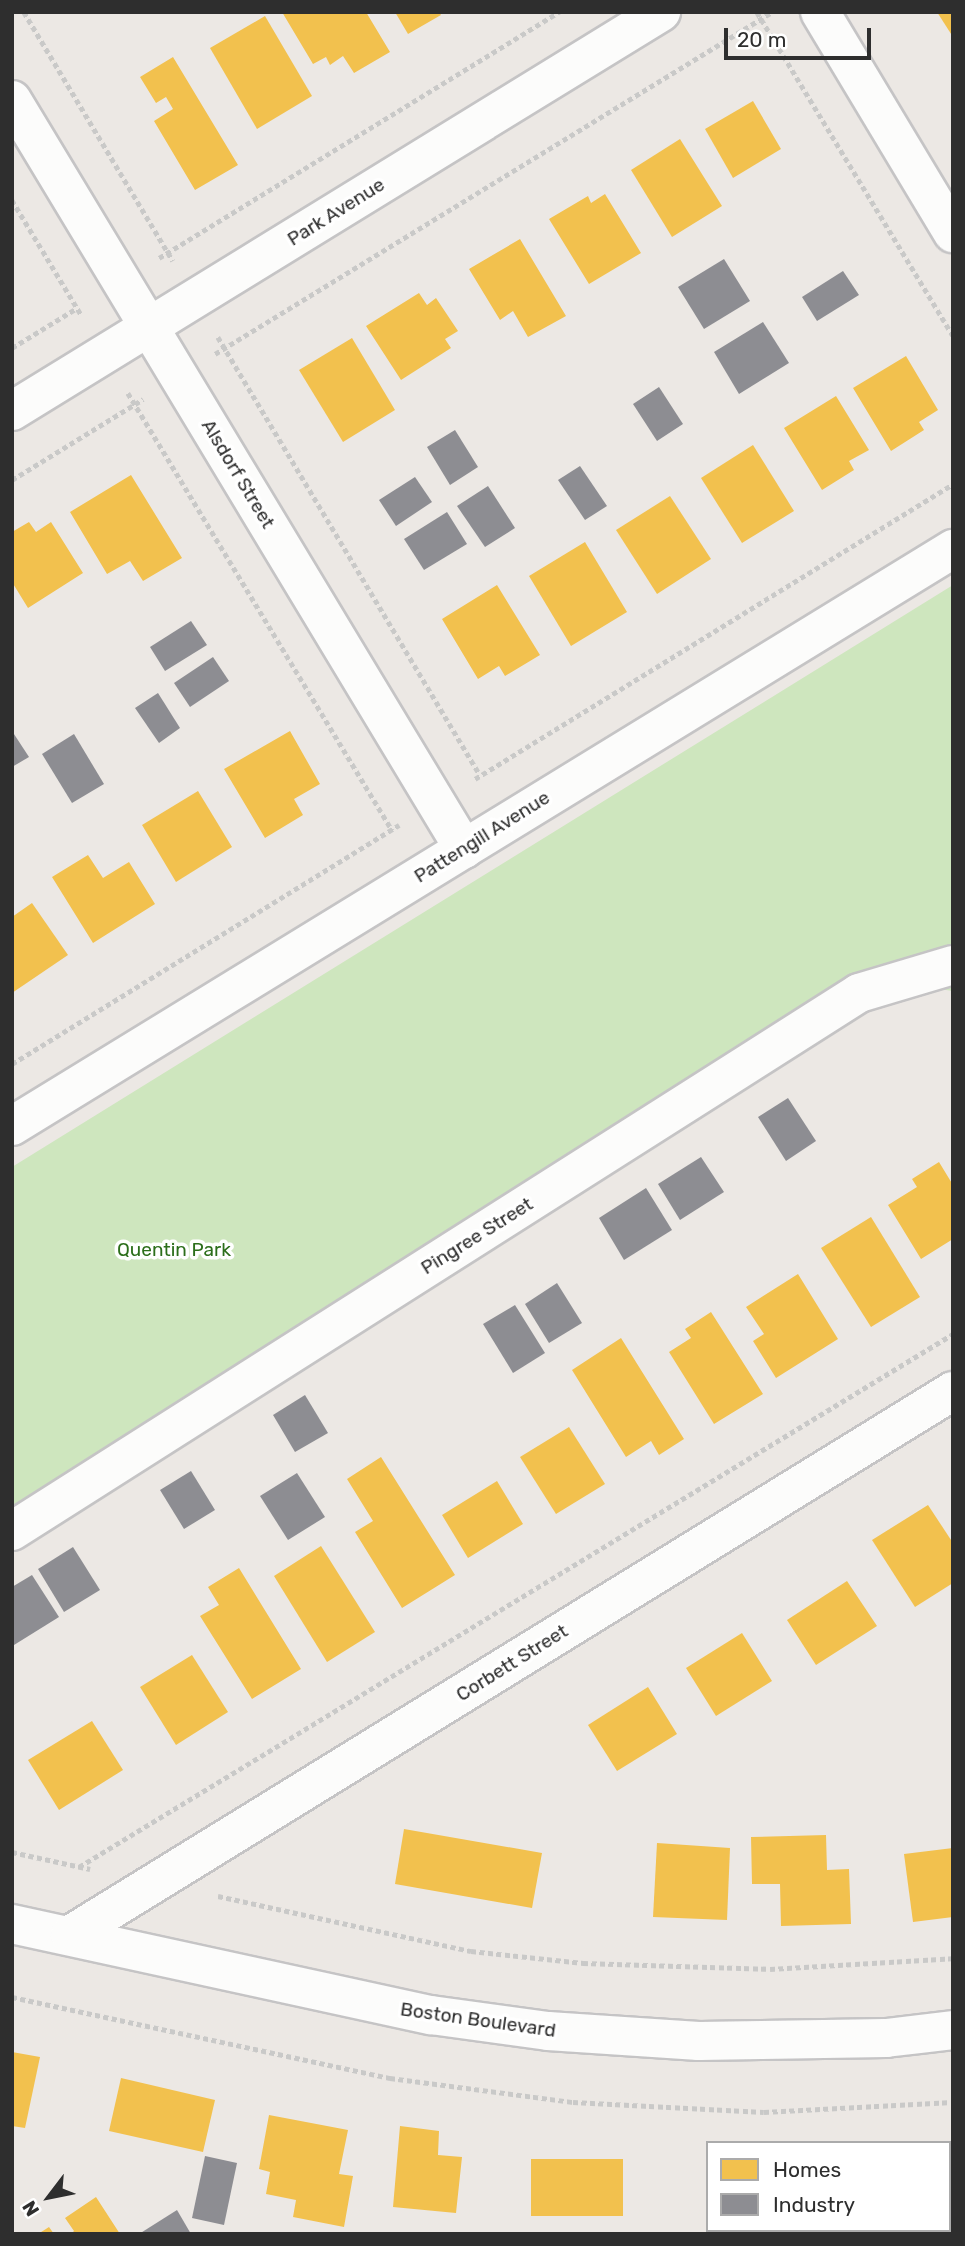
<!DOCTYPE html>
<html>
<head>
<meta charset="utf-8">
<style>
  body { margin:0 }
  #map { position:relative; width:965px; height:2246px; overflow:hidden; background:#ece8e4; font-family:Rubik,sans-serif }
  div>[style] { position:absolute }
  .green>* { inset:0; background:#cee6be }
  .homes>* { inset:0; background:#f2c14e }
  .industry>* { inset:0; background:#8d8d92 }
  .path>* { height:4.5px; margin-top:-2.25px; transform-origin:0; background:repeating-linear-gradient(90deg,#c9c9c8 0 5px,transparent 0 8.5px) }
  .roads { filter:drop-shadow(2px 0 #c5c4c5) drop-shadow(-2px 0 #c5c4c5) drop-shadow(0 2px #c5c4c5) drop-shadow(0 -2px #c5c4c5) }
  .minor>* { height:38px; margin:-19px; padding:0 19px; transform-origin:19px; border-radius:19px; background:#fcfcfb }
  span { translate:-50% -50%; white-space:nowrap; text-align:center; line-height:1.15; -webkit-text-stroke:7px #fff; paint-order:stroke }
  .street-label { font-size:19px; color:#2e2e2e }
  .park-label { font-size:19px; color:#2c6e1b }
  .frame { position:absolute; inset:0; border:14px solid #2e2e2e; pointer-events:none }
  .legend { position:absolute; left:706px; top:2141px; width:245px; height:91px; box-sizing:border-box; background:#fff; border:2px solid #ababab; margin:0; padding:9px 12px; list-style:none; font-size:21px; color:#2e2e2e }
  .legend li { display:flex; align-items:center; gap:14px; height:35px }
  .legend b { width:35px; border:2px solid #ababab }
  .north { position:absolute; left:14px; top:2162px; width:70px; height:70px; -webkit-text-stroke:5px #fff; paint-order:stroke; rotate:238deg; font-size:19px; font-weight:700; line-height:28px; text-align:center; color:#2e2e2e }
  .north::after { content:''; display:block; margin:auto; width:24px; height:32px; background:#2e2e2e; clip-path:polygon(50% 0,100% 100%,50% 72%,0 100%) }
  .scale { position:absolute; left:724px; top:28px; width:147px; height:32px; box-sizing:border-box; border:4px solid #2e2e2e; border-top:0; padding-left:9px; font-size:21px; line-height:24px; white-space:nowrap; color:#2e2e2e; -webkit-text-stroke:5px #fff; paint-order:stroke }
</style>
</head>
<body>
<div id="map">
  <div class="green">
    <div style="clip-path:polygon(953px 585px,953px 991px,896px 983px,12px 1535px,12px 1167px)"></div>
  </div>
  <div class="homes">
    <div style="clip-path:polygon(282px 12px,366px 12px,390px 52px,354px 73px,343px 56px,330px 65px,326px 57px,313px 64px)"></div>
    <div style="clip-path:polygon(395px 12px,439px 12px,441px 15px,408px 34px)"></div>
    <div style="clip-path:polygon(937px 12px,953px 12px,953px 37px)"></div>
    <div style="clip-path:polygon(265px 16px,312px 96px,257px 129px,210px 48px)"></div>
    <div style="clip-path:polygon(173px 57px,238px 165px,195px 190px,154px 121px,173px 109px,166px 97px,156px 103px,140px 77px)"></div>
    <div style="clip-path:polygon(753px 101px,781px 149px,733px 178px,705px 129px)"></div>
    <div style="clip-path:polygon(680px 139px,722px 206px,672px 237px,631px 170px)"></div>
    <div style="clip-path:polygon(605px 194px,641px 253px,589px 284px,549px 219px,588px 196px,591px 203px)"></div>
    <div style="clip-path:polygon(520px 239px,566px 316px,528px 337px,513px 311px,500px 320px,469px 269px)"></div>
    <div style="clip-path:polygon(419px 293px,427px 305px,436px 298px,458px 331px,445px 339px,451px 348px,401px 380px,366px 326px)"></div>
    <div style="clip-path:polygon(352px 338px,395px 410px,343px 442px,299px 370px)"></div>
    <div style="clip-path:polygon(906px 356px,938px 410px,919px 422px,924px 430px,891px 451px,853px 388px)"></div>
    <div style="clip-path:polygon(836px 396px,869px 450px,849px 461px,854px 470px,822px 490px,784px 428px)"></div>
    <div style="clip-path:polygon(753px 445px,794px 511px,742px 543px,701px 478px)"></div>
    <div style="clip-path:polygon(131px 475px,182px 558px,143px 581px,130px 561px,107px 574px,70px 512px)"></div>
    <div style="clip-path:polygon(670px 496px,711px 559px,657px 594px,616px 530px)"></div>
    <div style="clip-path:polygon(29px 522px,36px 532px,51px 522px,83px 573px,28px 608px,12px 582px,12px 532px)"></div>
    <div style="clip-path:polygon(585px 542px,627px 612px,571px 646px,529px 576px)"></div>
    <div style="clip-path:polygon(497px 585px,540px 655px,505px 676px,499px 666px,478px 679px,442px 619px)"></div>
    <div style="clip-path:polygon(290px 731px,320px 784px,294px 799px,303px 815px,265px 838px,224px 769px)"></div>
    <div style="clip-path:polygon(198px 791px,232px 847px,176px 882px,142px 825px)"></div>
    <div style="clip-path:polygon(88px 855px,103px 878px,129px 862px,155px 904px,93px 943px,52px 877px)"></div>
    <div style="clip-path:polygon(32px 903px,68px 955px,12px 993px,12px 917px)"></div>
    <div style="clip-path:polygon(939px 1162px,953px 1185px,953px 1239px,921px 1259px,888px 1205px,917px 1187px,912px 1179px)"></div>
    <div style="clip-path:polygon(871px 1217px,920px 1297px,871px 1327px,821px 1248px)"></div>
    <div style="clip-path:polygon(798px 1274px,838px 1339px,776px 1378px,753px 1341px,764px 1334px,746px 1307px)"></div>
    <div style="clip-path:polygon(711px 1312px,763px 1394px,714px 1424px,669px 1352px,691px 1338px,685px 1329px)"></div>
    <div style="clip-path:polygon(621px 1338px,684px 1439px,659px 1455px,651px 1441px,626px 1457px,572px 1370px)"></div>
    <div style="clip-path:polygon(569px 1427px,605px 1484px,556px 1514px,520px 1457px)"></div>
    <div style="clip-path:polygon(381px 1457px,455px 1575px,402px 1608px,355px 1532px,373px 1521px,347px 1479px)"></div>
    <div style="clip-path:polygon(497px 1481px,523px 1524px,468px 1558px,442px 1515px)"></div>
    <div style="clip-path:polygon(928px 1505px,953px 1543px,953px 1583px,915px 1607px,872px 1540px)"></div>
    <div style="clip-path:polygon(321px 1546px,375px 1632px,327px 1662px,274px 1576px)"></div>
    <div style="clip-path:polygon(239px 1568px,301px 1669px,252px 1699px,200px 1616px,219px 1605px,208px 1587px)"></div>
    <div style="clip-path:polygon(847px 1581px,877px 1626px,816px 1665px,787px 1620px)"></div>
    <div style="clip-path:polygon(742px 1633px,772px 1681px,716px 1716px,686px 1668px)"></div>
    <div style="clip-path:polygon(192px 1655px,228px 1712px,176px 1745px,140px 1687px)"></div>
    <div style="clip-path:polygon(648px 1687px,677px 1734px,617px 1771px,588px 1725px)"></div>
    <div style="clip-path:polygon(92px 1721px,123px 1770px,59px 1810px,28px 1760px)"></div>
    <div style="clip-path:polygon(404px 1829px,542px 1853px,532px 1908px,395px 1884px)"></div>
    <div style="clip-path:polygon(826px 1835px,827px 1870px,849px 1869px,851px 1924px,781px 1926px,780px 1884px,752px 1884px,751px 1837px)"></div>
    <div style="clip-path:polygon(657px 1843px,730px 1848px,727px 1920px,653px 1917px)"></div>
    <div style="clip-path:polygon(953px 1848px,953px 1917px,913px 1922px,904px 1854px)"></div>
    <div style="clip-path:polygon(12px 2052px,40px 2057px,25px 2128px,12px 2126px)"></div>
    <div style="clip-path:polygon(121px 2078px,215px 2100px,203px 2152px,109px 2131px)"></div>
    <div style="clip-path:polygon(269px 2115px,348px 2130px,339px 2174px,353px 2176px,344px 2227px,293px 2217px,296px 2200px,266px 2194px,270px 2172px,259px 2169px)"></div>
    <div style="clip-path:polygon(400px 2126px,439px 2131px,438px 2155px,462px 2157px,456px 2213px,393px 2207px)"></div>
    <div style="clip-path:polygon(531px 2159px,623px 2159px,623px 2216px,531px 2216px)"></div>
    <div style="clip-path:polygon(96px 2197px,120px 2234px,71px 2234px,74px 2231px,65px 2218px)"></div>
    <div style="clip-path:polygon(49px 2227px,54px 2234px,38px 2234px)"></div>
    <div style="clip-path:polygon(757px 2230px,819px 2230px,819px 2231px,810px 2234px,758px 2234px)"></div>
  </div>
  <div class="industry">
    <div style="clip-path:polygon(724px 259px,750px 301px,704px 329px,678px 287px)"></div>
    <div style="clip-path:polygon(843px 271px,859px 295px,817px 321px,802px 297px)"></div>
    <div style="clip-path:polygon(763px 322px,789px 363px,739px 394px,714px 352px)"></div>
    <div style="clip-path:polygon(659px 387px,683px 424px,657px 441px,633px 404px)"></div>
    <div style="clip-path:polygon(455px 430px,478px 467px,450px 485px,427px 447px)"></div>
    <div style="clip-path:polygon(580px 466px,607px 506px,585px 520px,558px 480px)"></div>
    <div style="clip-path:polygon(415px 477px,432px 502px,396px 526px,379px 500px)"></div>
    <div style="clip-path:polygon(488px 486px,515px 528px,485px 547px,457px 506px)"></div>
    <div style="clip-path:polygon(447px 512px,467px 544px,424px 570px,404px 539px)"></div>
    <div style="clip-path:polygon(191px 621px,207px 645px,165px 671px,150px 647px)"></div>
    <div style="clip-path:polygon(213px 657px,229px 681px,190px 707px,174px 683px)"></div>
    <div style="clip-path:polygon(158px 693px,180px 728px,159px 743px,135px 708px)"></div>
    <div style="clip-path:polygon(12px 731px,29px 757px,12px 767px)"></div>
    <div style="clip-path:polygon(74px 734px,104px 784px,72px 803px,42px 754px)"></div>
    <div style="clip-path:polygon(788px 1098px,816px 1141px,786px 1161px,758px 1117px)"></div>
    <div style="clip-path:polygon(701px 1157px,724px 1192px,680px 1220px,658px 1184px)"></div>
    <div style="clip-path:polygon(646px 1188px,672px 1230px,624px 1260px,599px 1218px)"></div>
    <div style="clip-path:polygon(557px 1283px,582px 1323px,549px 1343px,525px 1304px)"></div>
    <div style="clip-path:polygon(515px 1305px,545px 1353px,513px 1373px,483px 1324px)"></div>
    <div style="clip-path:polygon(305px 1395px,328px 1433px,295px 1452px,273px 1415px)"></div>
    <div style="clip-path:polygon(191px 1471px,215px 1510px,184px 1529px,160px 1490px)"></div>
    <div style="clip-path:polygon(297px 1473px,325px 1517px,288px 1540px,260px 1496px)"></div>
    <div style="clip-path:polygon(73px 1547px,100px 1590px,64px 1612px,38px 1569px)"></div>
    <div style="clip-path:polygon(32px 1575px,59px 1617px,14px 1645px,12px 1587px)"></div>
    <div style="clip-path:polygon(205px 2156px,237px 2163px,224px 2225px,192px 2218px)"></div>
    <div style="clip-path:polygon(177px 2210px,191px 2234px,139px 2234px)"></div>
  </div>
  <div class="path">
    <div style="left:24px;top:12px;width:290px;rotate:59.1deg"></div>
    <div style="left:757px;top:12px;width:378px;rotate:58.8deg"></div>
    <div style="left:12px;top:200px;width:135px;rotate:58.9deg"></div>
    <div style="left:159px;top:258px;width:470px;rotate:-31.6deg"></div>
    <div style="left:218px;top:337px;width:510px;rotate:59.11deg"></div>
    <div style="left:12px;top:348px;width:76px;rotate:-31.6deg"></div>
    <div style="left:215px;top:354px;width:654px;rotate:-31.55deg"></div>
    <div style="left:128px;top:393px;width:511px;rotate:58.86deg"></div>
    <div style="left:12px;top:480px;width:154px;rotate:-31.7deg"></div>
    <div style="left:475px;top:779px;width:562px;rotate:-31.68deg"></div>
    <div style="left:12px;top:1064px;width:455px;rotate:-31.7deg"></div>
    <div style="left:12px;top:1852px;width:80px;rotate:12.3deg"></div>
    <div style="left:79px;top:1867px;width:1024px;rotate:-31.38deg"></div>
    <div style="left:218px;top:1896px;width:259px;rotate:12.3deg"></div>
    <div style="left:471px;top:1951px;width:113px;rotate:6.1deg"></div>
    <div style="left:583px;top:1963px;width:187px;rotate:1.8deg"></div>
    <div style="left:770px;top:1969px;width:183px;rotate:-3.4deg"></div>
    <div style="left:12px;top:1997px;width:387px;rotate:12.1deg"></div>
    <div style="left:390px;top:2078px;width:185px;rotate:7.5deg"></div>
    <div style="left:573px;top:2102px;width:191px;rotate:3deg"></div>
    <div style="left:764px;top:2112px;width:189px;rotate:-3deg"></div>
    <div style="left:949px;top:2216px;width:4px;rotate:-27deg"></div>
    <div style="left:923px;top:2234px;width:6px;rotate:-39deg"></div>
  </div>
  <div class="roads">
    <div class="minor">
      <div style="left:820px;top:12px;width:258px;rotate:59deg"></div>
      <div style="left:12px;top:100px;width:875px;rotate:58.89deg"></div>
      <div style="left:12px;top:411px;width:762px;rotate:-31.58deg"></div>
      <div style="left:12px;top:1126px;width:1104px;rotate:-31.52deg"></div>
      <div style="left:12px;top:1531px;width:1003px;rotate:-32.42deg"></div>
      <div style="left:859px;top:993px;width:98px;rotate:-16.6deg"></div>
      <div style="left:12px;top:1924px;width:429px;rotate:12.3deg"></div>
      <div style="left:431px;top:2015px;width:118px;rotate:7.8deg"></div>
      <div style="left:548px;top:2031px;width:151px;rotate:3.8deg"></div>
      <div style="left:699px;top:2041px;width:187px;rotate:-0.9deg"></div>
      <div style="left:886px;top:2038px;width:67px;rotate:-6.8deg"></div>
      <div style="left:70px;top:1935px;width:1037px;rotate:-31.64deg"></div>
    </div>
  </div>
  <div class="street-label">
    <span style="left:336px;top:212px;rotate:-32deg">Park Avenue</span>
    <span style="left:238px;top:474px;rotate:59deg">Alsdorf Street</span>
    <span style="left:482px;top:837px;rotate:-32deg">Pattengill Avenue</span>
    <span style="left:477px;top:1236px;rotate:-32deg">Pingree Street</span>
    <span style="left:512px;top:1663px;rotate:-32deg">Corbett Street</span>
    <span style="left:478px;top:2020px;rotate:8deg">Boston Boulevard</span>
  </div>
  <div class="park-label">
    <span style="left:174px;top:1250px">Quentin Park</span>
  </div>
  <div class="frame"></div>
  <ul class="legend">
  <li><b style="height:19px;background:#f2c14e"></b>Homes</li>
  <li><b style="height:19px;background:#8d8d92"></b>Industry</li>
  </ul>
  <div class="north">N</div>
  <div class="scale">20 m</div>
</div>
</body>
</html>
